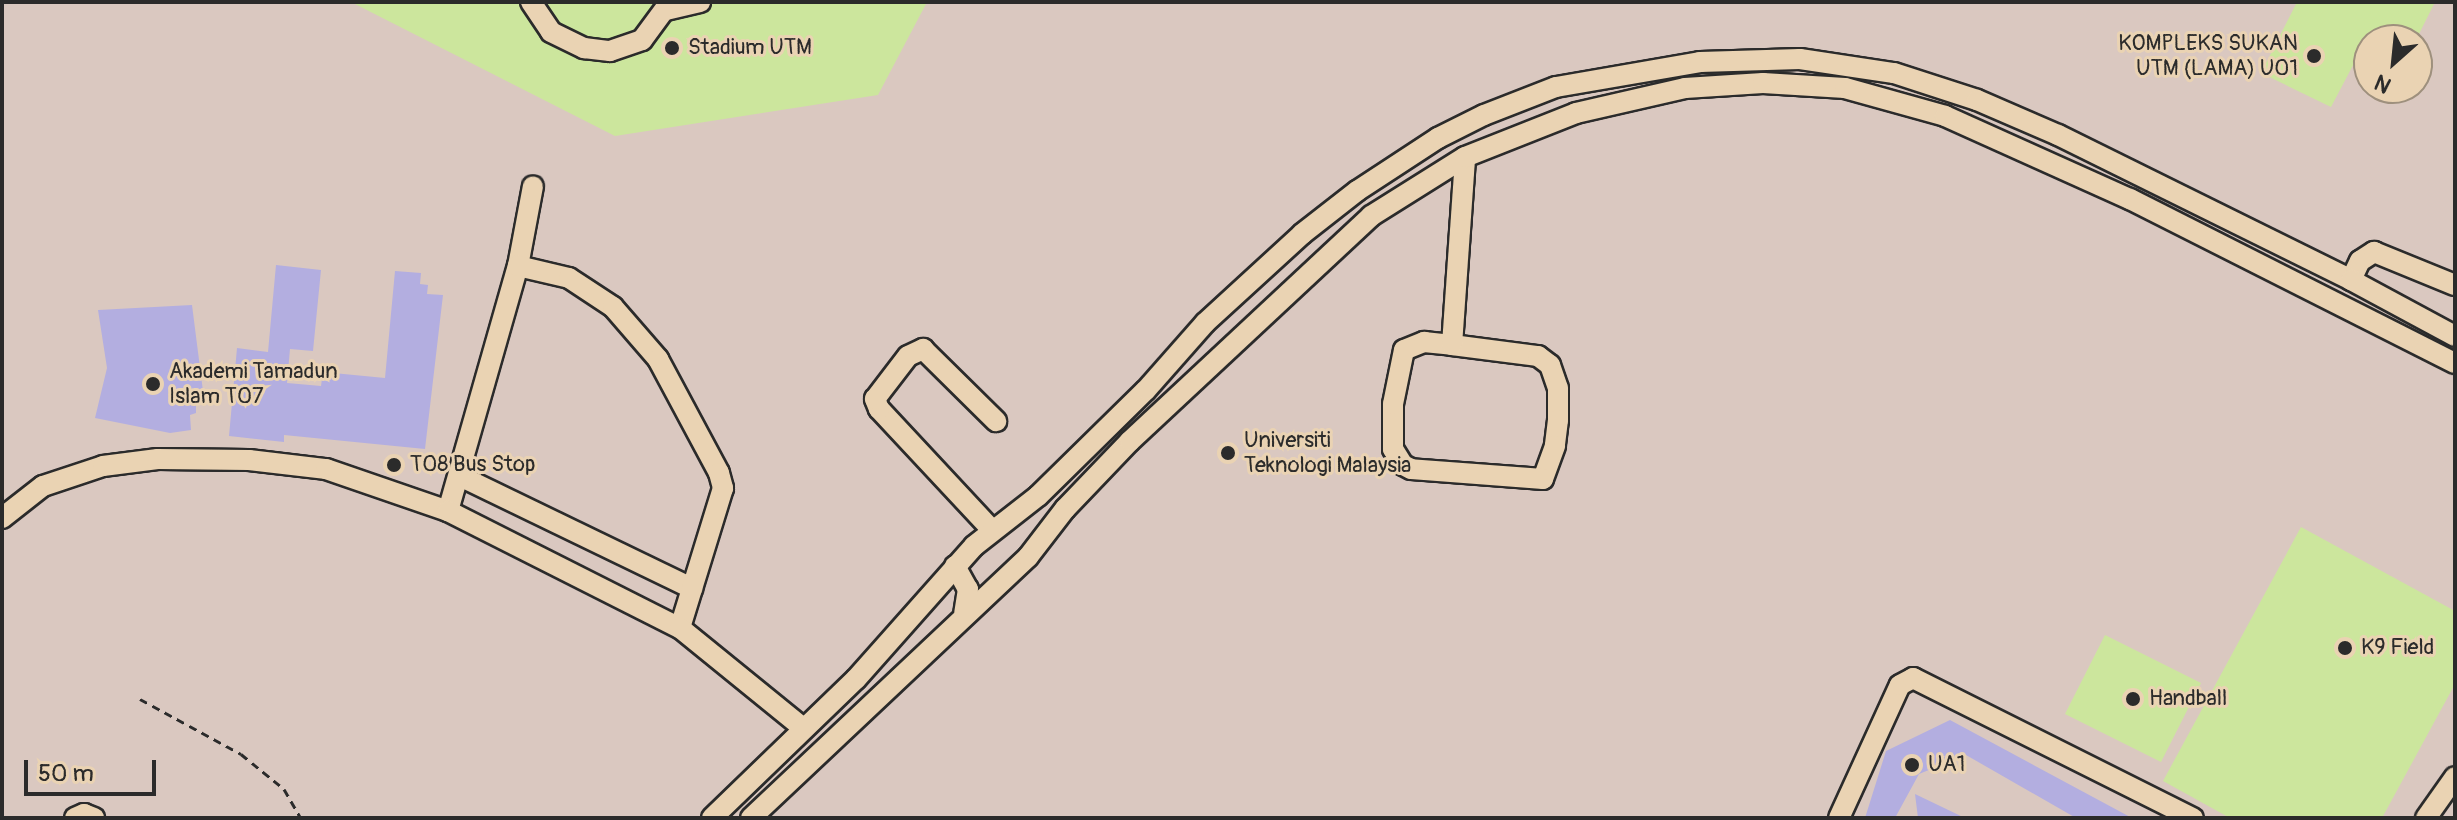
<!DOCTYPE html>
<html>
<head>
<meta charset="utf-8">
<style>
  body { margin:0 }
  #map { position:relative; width:2457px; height:820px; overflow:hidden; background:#ead3b3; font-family:Pangolin,sans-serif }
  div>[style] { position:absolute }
  .built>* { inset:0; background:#dac8c0 }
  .green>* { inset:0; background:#cce69d }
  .building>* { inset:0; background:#b3aee0 }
  .path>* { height:3px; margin-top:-1.5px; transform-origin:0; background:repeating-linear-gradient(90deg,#2b2b2b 0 8px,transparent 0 14px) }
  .roads { filter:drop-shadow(2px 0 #2b2b2b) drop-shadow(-2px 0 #2b2b2b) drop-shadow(0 2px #2b2b2b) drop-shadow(0 -2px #2b2b2b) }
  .minor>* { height:20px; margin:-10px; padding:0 10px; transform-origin:10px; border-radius:10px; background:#ead3b3 }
  .dots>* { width:22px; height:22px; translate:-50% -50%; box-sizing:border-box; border:4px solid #ead3b3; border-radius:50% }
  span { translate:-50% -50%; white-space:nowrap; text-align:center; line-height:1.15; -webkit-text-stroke:6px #ead3b3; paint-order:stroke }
  .poi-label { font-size:22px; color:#2b2b2b }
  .right { translate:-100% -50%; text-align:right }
  .left { translate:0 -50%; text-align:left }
  .frame { position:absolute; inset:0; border:4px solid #2b2b2b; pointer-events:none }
  .north { position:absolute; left:2353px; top:24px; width:80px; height:80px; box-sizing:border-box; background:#ead3b3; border:2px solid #9e907d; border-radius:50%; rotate:207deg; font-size:22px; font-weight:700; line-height:32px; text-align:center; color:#2b2b2b }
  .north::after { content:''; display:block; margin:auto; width:28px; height:36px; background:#2b2b2b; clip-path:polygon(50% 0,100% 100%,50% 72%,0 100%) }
  .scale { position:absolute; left:24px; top:760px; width:132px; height:36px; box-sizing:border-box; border:4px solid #2b2b2b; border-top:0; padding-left:10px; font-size:24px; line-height:28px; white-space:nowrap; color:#2b2b2b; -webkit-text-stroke:6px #ead3b3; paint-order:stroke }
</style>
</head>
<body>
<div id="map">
  <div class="built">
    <div style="clip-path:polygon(evenodd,2px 2px,2455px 2px,2455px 818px,2px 818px,2px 2px,2369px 40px,2417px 40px,2417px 88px,2369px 88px,2369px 40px)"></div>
  </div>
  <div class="green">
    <div style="clip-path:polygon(351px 2px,927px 2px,878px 95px,615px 136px)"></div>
    <div style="clip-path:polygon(2297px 2px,2435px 2px,2416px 40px,2390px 27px,2384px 40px,2370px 33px,2331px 107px,2261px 73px)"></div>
    <div style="clip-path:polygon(2301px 527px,2455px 611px,2455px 684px,2382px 818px,2230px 818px,2163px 781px)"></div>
    <div style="clip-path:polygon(2105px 635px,2201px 683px,2161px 762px,2065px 714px)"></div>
  </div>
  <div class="building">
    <div style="clip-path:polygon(276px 265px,321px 270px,313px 351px,290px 349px,287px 383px,321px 386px,323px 372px,385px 378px,395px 271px,421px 273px,420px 284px,428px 285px,427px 294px,443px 295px,425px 449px,284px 435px,284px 442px,229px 436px,237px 348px,268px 352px)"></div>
    <div style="clip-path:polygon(192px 305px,204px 399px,196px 400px,196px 413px,190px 415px,191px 430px,170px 433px,95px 418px,107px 368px,98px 310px)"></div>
    <div style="clip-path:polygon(1950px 720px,2132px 818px,2076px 818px,1966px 755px,1919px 774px,1895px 818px,1865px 818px,1886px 751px)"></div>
    <div style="clip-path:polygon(1915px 794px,1965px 818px,1918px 818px)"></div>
  </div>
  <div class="path">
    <div style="left:140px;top:699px;width:115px;rotate:28.6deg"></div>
    <div style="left:241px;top:754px;width:55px;rotate:39.1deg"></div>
    <div style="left:284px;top:789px;width:34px;rotate:60deg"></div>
  </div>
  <div class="roads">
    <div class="minor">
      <div style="left:531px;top:2px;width:36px;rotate:56deg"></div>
      <div style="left:551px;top:32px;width:37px;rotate:26deg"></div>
      <div style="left:584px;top:48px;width:26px;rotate:7deg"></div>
      <div style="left:610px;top:51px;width:34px;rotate:-19deg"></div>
      <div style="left:642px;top:40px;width:47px;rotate:-53.6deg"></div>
      <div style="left:666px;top:10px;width:35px;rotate:-13deg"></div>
      <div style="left:518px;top:266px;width:81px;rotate:-79.4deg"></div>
      <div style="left:2351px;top:280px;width:21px;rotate:-65deg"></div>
      <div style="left:2360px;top:261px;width:17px;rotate:-33deg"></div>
      <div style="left:2374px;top:252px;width:87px;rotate:22.2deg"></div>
      <div style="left:1452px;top:345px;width:87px;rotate:7.3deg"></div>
      <div style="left:1538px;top:356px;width:15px;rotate:37deg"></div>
      <div style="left:1550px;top:365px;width:24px;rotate:71deg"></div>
      <div style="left:1558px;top:388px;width:32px;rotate:90deg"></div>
      <div style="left:1558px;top:420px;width:26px;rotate:97deg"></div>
      <div style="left:1555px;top:446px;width:35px;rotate:110deg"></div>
      <div style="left:1543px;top:479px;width:132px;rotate:-175.7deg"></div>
      <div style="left:1411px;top:469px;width:9px;rotate:-153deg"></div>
      <div style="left:1403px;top:465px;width:19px;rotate:-122deg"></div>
      <div style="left:1393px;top:449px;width:45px;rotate:-90deg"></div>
      <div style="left:1393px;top:404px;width:55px;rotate:-78.5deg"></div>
      <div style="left:1404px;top:350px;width:22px;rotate:-22deg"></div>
      <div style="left:1424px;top:342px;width:28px;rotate:6deg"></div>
      <div style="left:1452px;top:345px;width:188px;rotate:-86deg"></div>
      <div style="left:460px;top:476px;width:258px;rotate:25.8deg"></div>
      <div style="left:448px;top:511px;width:255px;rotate:-74.1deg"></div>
      <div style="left:518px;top:266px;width:52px;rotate:13.2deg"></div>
      <div style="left:569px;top:278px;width:53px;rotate:33.4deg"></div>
      <div style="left:613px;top:307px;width:69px;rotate:49.1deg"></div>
      <div style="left:658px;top:359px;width:129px;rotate:61.8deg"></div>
      <div style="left:719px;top:473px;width:16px;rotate:75deg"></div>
      <div style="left:723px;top:488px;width:146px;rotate:107.1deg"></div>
      <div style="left:2px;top:518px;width:52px;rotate:-38deg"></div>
      <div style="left:43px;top:486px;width:63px;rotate:-18.4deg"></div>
      <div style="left:103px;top:466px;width:55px;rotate:-7.3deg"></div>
      <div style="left:158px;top:459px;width:91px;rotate:0.6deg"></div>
      <div style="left:249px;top:460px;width:78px;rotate:6.7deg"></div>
      <div style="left:326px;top:469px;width:129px;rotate:19deg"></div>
      <div style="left:448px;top:511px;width:260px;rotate:26.8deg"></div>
      <div style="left:680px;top:628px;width:159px;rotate:39.1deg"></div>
      <div style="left:992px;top:530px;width:166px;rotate:-133deg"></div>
      <div style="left:879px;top:409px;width:11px;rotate:-112deg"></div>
      <div style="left:875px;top:399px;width:54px;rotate:-52.5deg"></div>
      <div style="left:908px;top:356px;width:17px;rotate:-25deg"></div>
      <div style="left:923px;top:349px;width:103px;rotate:44.6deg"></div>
      <div style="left:955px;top:566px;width:26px;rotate:61deg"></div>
      <div style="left:968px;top:589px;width:24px;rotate:99deg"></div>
      <div style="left:75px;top:818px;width:10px;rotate:-24deg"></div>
      <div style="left:84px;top:814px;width:11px;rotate:22deg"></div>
      <div style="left:712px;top:818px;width:200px;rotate:-44deg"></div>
      <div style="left:856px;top:679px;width:178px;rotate:-48.4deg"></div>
      <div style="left:974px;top:546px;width:81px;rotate:-38deg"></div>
      <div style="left:1038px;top:496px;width:151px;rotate:-44.5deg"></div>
      <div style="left:1146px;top:390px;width:89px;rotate:-48.6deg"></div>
      <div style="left:1205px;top:323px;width:132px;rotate:-42.5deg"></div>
      <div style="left:1302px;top:234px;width:70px;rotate:-38deg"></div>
      <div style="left:1357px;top:191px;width:97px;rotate:-33.2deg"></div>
      <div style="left:1438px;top:138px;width:51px;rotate:-26.6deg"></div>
      <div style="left:1484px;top:115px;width:77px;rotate:-21.3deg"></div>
      <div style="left:1556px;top:87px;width:146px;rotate:-9.8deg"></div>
      <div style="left:1700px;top:62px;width:100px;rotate:-1.7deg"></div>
      <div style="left:1800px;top:59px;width:95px;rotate:8.5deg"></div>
      <div style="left:1894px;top:73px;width:87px;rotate:18deg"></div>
      <div style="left:1977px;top:100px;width:88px;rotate:23.4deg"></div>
      <div style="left:2058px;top:135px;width:327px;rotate:26.3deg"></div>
      <div style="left:2351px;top:280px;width:118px;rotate:28.3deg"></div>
      <div style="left:751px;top:818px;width:381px;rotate:-43.3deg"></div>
      <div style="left:1028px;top:557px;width:61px;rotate:-52.4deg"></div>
      <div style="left:1065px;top:509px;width:94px;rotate:-46.3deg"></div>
      <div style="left:1130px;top:441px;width:330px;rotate:-43deg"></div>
      <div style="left:1371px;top:216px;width:111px;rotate:-32.1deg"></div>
      <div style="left:1465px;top:157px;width:119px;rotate:-21.6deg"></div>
      <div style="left:1576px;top:113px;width:112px;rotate:-12.9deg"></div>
      <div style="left:1685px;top:88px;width:78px;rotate:-3.7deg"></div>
      <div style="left:1763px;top:83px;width:82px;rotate:3.5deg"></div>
      <div style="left:1845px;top:88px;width:104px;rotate:15.6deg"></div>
      <div style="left:1945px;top:116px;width:203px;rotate:24.2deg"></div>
      <div style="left:2130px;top:199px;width:364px;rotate:26.8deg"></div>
      <div style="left:1839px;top:818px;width:146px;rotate:-65.4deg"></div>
      <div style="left:1900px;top:685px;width:15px;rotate:-28deg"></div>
      <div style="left:1913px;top:678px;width:313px;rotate:26.6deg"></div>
      <div style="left:2426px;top:818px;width:50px;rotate:-54.7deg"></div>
    </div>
  </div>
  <div class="dots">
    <div style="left:672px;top:48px;background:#2b2b2b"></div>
    <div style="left:2314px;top:56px;background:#2b2b2b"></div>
    <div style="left:153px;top:384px;background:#2b2b2b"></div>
    <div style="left:1228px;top:453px;background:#2b2b2b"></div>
    <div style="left:394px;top:465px;background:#2b2b2b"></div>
    <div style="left:2345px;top:648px;background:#2b2b2b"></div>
    <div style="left:2133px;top:699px;background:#2b2b2b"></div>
    <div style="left:1912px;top:765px;background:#2b2b2b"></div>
  </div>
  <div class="poi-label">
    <span class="right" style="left:2298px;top:56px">KOMPLEKS SUKAN<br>UTM (LAMA) U01</span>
    <span class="left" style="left:688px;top:48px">Stadium UTM</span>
    <span class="left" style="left:169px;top:384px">Akademi Tamadun<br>Islam T07</span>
    <span class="left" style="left:1244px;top:453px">Universiti<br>Teknologi Malaysia</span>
    <span class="left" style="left:410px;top:465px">T08 Bus Stop</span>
    <span class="left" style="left:2361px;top:648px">K9 Field</span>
    <span class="left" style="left:2149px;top:699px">Handball</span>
    <span class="left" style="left:1928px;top:765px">UA1</span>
  </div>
  <div class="frame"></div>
  <div class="north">N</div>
  <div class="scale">50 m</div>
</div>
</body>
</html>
